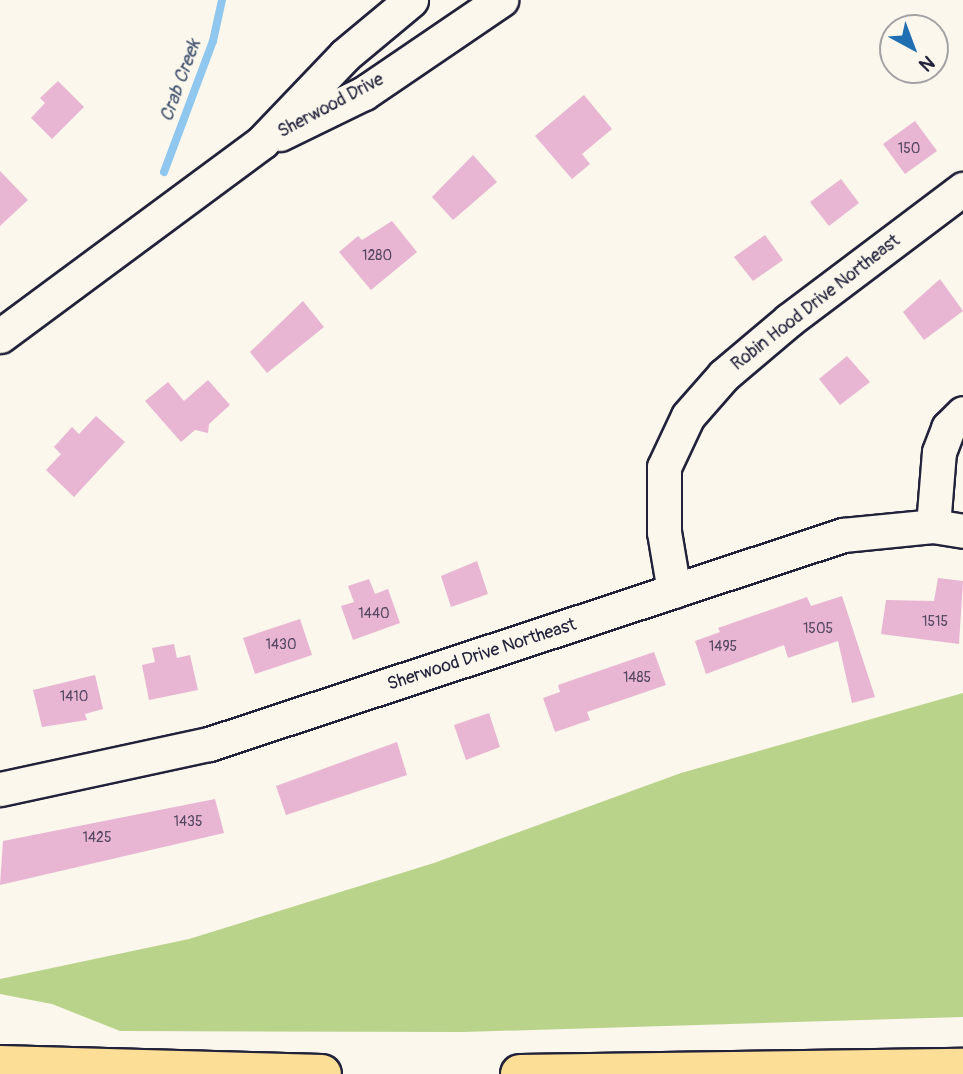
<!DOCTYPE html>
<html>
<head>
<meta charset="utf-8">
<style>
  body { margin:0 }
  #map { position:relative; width:963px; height:1074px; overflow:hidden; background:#fbf7ec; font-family:Pangolin,sans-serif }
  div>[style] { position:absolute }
  .green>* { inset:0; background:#b9d38b }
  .stream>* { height:8px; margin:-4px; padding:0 4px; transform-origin:4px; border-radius:4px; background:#8fc7ee }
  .building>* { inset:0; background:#e8b5d3 }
  .roads { filter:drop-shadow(2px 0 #22223b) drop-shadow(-2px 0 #22223b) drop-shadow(0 2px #22223b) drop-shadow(0 -2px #22223b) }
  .minor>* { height:33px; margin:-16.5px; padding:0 16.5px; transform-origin:16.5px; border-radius:16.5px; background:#fbf7ec }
  .highway>* { height:38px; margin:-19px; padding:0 19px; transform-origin:19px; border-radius:19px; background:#fcde96 }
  span { translate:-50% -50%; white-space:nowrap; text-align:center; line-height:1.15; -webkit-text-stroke:6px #fbf7ec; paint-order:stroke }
  .number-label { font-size:14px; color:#544761 }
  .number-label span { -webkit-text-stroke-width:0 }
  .street-label { font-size:18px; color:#22223b }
  .water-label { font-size:19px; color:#435471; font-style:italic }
  .north { position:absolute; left:879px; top:14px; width:70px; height:70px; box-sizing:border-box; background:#fbf7ec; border:2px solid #a4a2a5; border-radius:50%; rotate:139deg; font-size:19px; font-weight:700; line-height:28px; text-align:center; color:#22223b }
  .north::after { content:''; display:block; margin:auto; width:24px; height:32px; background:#1f6fb2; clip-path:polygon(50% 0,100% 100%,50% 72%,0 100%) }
</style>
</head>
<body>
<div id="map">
  <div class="green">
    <div style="clip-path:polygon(963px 693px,963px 1017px,464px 1032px,120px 1031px,52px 1004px,0 994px,0 979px,189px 939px,434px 863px,681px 773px)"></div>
  </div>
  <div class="stream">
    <div style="left:164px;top:172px;width:140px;rotate:-69.5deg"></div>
    <div style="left:213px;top:41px;width:42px;rotate:-77.6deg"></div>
  </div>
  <div class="building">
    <div style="clip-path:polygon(58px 81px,84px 107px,52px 139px,31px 118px,45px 103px,40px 98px)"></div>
    <div style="clip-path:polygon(584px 95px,612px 129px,582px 154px,590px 164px,572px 179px,535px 136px)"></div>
    <div style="clip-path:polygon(915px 121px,937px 151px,905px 174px,883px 144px)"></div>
    <div style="clip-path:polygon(473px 155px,497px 182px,453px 220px,432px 197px)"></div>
    <div style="clip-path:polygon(0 171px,28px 200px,0 226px)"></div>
    <div style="clip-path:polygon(841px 179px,859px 203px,829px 226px,810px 202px)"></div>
    <div style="clip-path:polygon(392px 221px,417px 252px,371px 290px,339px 252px,358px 236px,362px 240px)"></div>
    <div style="clip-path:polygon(765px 235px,783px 260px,753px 281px,734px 257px)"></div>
    <div style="clip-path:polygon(940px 279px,963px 311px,924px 340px,903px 312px)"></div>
    <div style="clip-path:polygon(303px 301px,324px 327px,267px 373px,250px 352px)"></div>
    <div style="clip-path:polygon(847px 356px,870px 382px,840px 405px,819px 379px)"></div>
    <div style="clip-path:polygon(208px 380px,230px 405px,209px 424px,208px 433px,195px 430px,181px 442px,145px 401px,168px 382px,184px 401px)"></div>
    <div style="clip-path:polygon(96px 416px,125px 442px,74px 497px,46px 470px,61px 454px,54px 447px,72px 427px,79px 434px)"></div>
    <div style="clip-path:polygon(477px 561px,488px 594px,451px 607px,441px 576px)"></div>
    <div style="clip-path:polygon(938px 578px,963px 581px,959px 644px,881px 634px,886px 600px,934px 601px)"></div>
    <div style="clip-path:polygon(369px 579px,375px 594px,388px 589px,400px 623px,353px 640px,341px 606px,354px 602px,348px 586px)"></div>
    <div style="clip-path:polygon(842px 596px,875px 697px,852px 703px,838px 641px,788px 658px,784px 645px,706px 674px,695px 641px,720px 632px,718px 628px,807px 597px,811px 606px)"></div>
    <div style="clip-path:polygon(300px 619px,312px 655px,255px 674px,243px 638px)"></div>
    <div style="clip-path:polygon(174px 644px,177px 658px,190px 655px,198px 690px,149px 700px,142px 665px,155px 662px,152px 648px)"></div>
    <div style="clip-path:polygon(654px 652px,666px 685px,587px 712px,590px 720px,555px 732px,543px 698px,560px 692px,558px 685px)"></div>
    <div style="clip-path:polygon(95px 675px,103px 709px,85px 714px,87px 720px,42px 727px,33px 690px)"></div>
    <div style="clip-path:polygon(489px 713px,500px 747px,466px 760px,454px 725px)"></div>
    <div style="clip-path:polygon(397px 742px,407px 775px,286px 815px,276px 786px)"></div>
    <div style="clip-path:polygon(215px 799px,224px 833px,0 885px,3px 841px)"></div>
  </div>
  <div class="roads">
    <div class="minor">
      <div style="left:280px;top:134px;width:93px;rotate:-26deg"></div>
      <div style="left:364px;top:93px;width:166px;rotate:-34.2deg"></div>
      <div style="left:0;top:336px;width:326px;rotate:-36.5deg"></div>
      <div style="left:262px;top:142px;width:120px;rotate:-46.3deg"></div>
      <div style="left:345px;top:55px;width:86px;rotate:-39.8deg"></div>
      <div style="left:933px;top:526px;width:74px;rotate:-85.4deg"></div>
      <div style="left:939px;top:452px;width:26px;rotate:-69deg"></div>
      <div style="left:948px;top:428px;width:21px;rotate:-45deg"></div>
      <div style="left:674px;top:591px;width:60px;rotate:-99.6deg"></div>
      <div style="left:664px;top:532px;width:65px;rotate:-90deg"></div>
      <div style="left:664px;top:467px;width:56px;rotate:-64.8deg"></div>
      <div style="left:688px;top:416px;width:55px;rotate:-48.7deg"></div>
      <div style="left:724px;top:375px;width:85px;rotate:-40.2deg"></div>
      <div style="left:789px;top:320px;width:218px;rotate:-37deg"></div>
      <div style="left:0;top:789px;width:214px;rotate:-12.2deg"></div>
      <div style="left:209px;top:744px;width:668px;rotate:-18.24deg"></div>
      <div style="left:843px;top:535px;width:90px;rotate:-5.7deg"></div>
      <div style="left:933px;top:526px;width:30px;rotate:9deg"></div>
    </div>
    <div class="highway">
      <div style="left:0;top:1065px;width:322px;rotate:1.6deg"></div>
      <div style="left:520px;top:1074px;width:443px;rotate:-0.8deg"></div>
    </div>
  </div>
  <div class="number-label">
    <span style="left:909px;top:149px">150</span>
    <span style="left:377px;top:256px">1280</span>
    <span style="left:374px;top:614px">1440</span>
    <span style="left:935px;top:622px">1515</span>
    <span style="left:818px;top:629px">1505</span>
    <span style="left:281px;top:645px">1430</span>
    <span style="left:723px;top:647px">1495</span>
    <span style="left:637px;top:678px">1485</span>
    <span style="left:74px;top:697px">1410</span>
    <span style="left:188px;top:822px">1435</span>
    <span style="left:97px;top:838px">1425</span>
  </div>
  <div class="street-label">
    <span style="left:331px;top:106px;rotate:-28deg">Sherwood Drive</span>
    <span style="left:816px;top:303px;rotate:-38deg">Robin Hood Drive Northeast</span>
    <span style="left:482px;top:655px;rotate:-18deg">Sherwood Drive Northeast</span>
  </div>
  <div class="water-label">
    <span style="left:181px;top:81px;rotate:-70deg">Crab Creek</span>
  </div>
  <div class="north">N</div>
</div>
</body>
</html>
